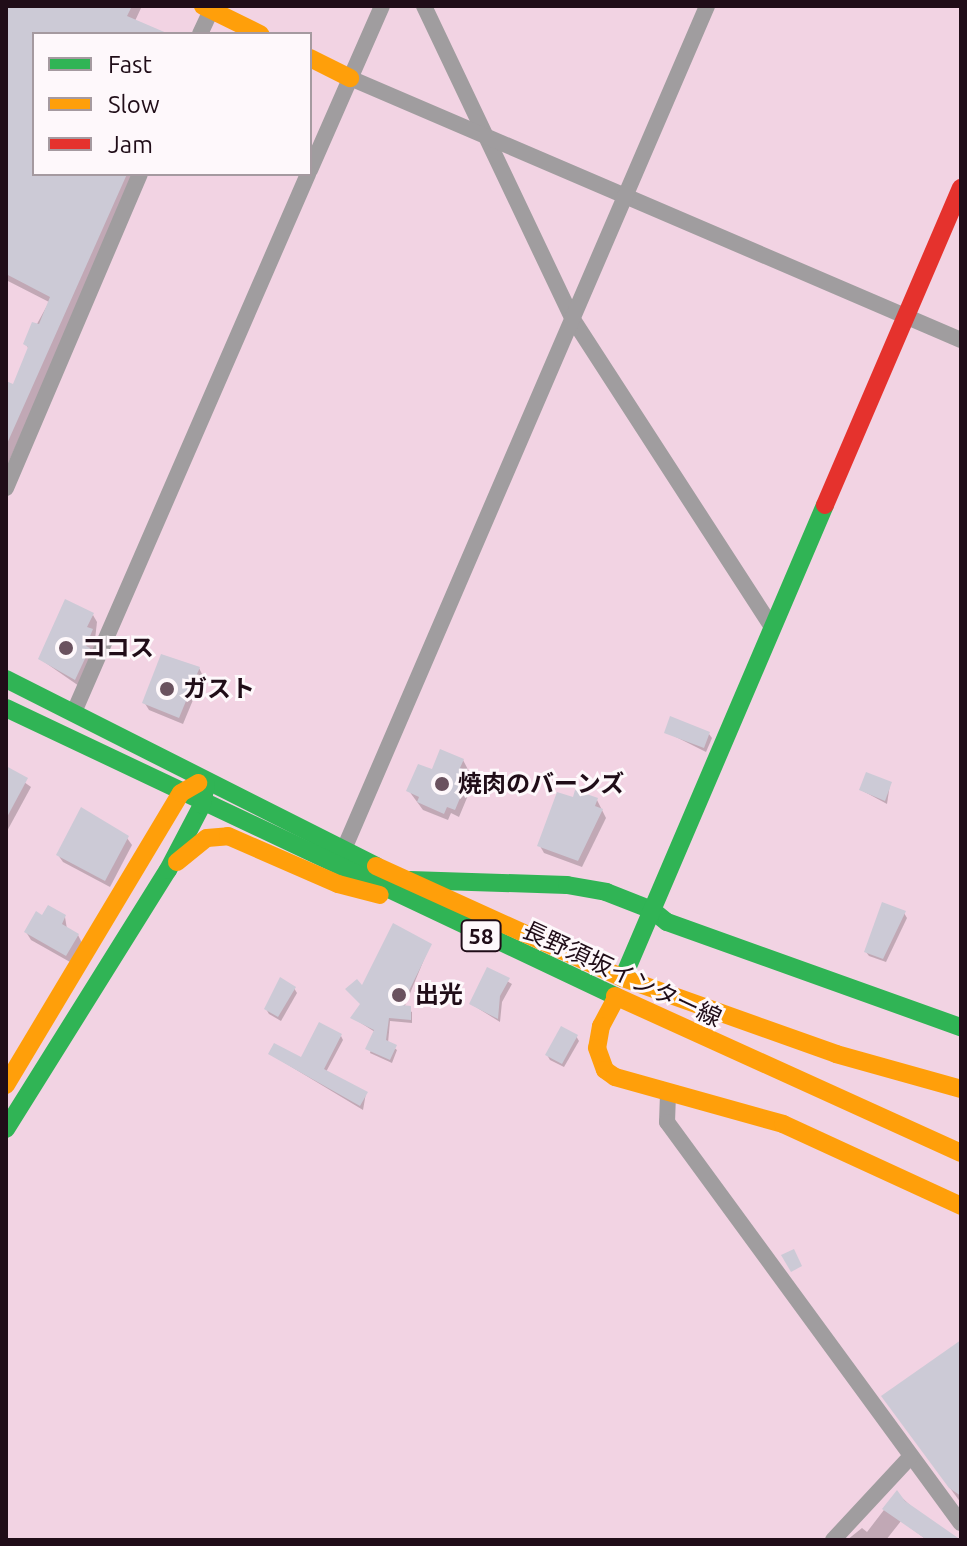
<!DOCTYPE html>
<html>
<head>
<meta charset="utf-8">
<style>
  body { margin:0 }
  #map { position:relative; width:967px; height:1546px; overflow:hidden; background:#f2d3e3; font-family:Ubuntu,"Noto Sans JP",sans-serif }
  div>[style] { position:absolute }
  .shadow>* { inset:0; background:#0003 }
  .building>* { inset:0; background:#cccad6 }
  .street>* { height:16px; margin:-8px; padding:0 8px; transform-origin:8px; border-radius:8px; background:#a09d9f }
  .fast>* { height:18px; margin:-9px; padding:0 9px; transform-origin:9px; border-radius:9px; background:#30b455 }
  .slow>* { height:18px; margin:-9px; padding:0 9px; transform-origin:9px; border-radius:9px; background:#ff9f0a }
  .jam>* { height:18px; margin:-9px; padding:0 9px; transform-origin:9px; border-radius:9px; background:#e5322d }
  .dots>* { width:22px; height:22px; translate:-50% -50%; box-sizing:border-box; border:4px solid #fef8fb; border-radius:50% }
  span { translate:-50% -50%; white-space:nowrap; text-align:center; line-height:1.15; -webkit-text-stroke:6px #fef8fb; paint-order:stroke }
  .shield-label span { padding:2px 6px; background:#fef8fb; border:2px solid; border-radius:6px; -webkit-text-stroke-width:0 }
  .shield-label { font-size:22px; color:#200d18; font-weight:700 }
  .poi-label { font-size:24px; color:#200d18; font-weight:700 }
  .left { translate:0 -50%; text-align:left }
  .street-label { font-size:24px; color:#200d18 }
  .frame { position:absolute; inset:0; border:8px solid #200d18; pointer-events:none }
  .legend { position:absolute; left:32px; top:32px; width:280px; height:144px; box-sizing:border-box; background:#fef8fb; border:2px solid #a59aa0; margin:0; padding:10px 14px; list-style:none; font-size:24px; color:#200d18 }
  .legend li { display:flex; align-items:center; gap:16px; height:40px }
  .legend b { width:40px; border:2px solid #a59aa0 }
</style>
</head>
<body>
<div id="map">
  <div class="shadow">
    <div style="clip-path:polygon(6px 6px,142px 6px,135px 21px,165px 34px,34px 34px,34px 174px,137px 174px,6px 468px,6px 383px,14px 387px,29px 350px,26px 344px,49px 302px,6px 280px)"></div>
    <div style="clip-path:polygon(93px 615px,97px 622px,93px 657px,79px 686px,40px 659px)"></div>
    <div style="clip-path:polygon(199px 668px,203px 676px,183px 724px,149px 710px,144px 702px)"></div>
    <div style="clip-path:polygon(666px 732px,709px 734px,712px 738px,706px 752px)"></div>
    <div style="clip-path:polygon(463px 760px,474px 781px,459px 817px,451px 813px,448px 820px,423px 810px,409px 791px,433px 772px)"></div>
    <div style="clip-path:polygon(6px 769px,31px 787px,6px 833px)"></div>
    <div style="clip-path:polygon(890px 784px,887px 804px,861px 790px)"></div>
    <div style="clip-path:polygon(574px 800px,597px 800px,606px 818px,582px 867px,544px 853px,540px 846px)"></div>
    <div style="clip-path:polygon(127px 838px,132px 845px,110px 887px,63px 862px,58px 855px)"></div>
    <div style="clip-path:polygon(904px 913px,907px 918px,886px 962px,869px 956px,866px 952px)"></div>
    <div style="clip-path:polygon(43px 917px,65px 917px,67px 929px,78px 935px,82px 943px,70px 962px,31px 940px,26px 932px)"></div>
    <div style="clip-path:polygon(430px 945px,404px 1008px,412px 1012px,412px 1023px,390px 1021px,388px 1043px,397px 1050px,392px 1063px,370px 1053px,375px 1032px,353px 1018px,362px 1005px,363px 988px)"></div>
    <div style="clip-path:polygon(488px 970px,512px 984px,502px 1002px,500px 1022px,471px 1004px)"></div>
    <div style="clip-path:polygon(294px 988px,297px 993px,281px 1021px,269px 1014px,266px 1009px)"></div>
    <div style="clip-path:polygon(341px 1036px,343px 1040px,326px 1072px,366px 1093px,363px 1110px,270px 1054px,302px 1060px)"></div>
    <div style="clip-path:polygon(576px 1036px,579px 1041px,564px 1067px,550px 1060px,547px 1055px)"></div>
    <div style="clip-path:polygon(961px 1342px,961px 1503px,889px 1405px)"></div>
    <div style="clip-path:polygon(897px 1493px,928px 1522px,957px 1540px,927px 1540px,901px 1521px,886px 1540px,847px 1540px,862px 1528px,867px 1532px)"></div>
  </div>
  <div class="building">
    <div style="clip-path:polygon(6px 6px,132px 6px,127px 16px,169px 34px,34px 34px,34px 174px,127px 174px,6px 446px,6px 381px,13px 384px,28px 347px,23px 344px,32px 322px,39px 324px,50px 297px,6px 274px)"></div>
    <div style="clip-path:polygon(65px 599px,94px 613px,87px 627px,93px 629px,86px 646px,90px 648px,75px 680px,38px 659px)"></div>
    <div style="clip-path:polygon(161px 654px,200px 667px,179px 718px,142px 703px)"></div>
    <div style="clip-path:polygon(670px 716px,710px 732px,704px 748px,664px 733px)"></div>
    <div style="clip-path:polygon(440px 749px,464px 759px,460px 768px,471px 772px,455px 810px,447px 807px,444px 814px,417px 802px,419px 797px,406px 791px,418px 764px,432px 769px)"></div>
    <div style="clip-path:polygon(6px 766px,28px 778px,6px 819px)"></div>
    <div style="clip-path:polygon(866px 772px,892px 782px,885px 801px,859px 790px)"></div>
    <div style="clip-path:polygon(575px 790px,598px 798px,595px 806px,603px 809px,578px 861px,537px 846px,557px 792px,573px 797px)"></div>
    <div style="clip-path:polygon(81px 807px,129px 836px,105px 881px,56px 855px)"></div>
    <div style="clip-path:polygon(882px 902px,906px 911px,883px 959px,864px 952px)"></div>
    <div style="clip-path:polygon(48px 905px,66px 915px,62px 924px,79px 934px,66px 956px,24px 932px,36px 911px,42px 915px)"></div>
    <div style="clip-path:polygon(393px 923px,432px 944px,402px 1005px,411px 1006px,411px 1020px,389px 1018px,386px 1040px,397px 1045px,390px 1060px,365px 1049px,374px 1030px,350px 1018px,360px 1004px,345px 989px,357px 979px,362px 985px)"></div>
    <div style="clip-path:polygon(487px 967px,510px 978px,500px 996px,498px 1019px,469px 1004px)"></div>
    <div style="clip-path:polygon(280px 977px,296px 987px,278px 1017px,264px 1009px)"></div>
    <div style="clip-path:polygon(319px 1022px,342px 1034px,324px 1069px,368px 1092px,360px 1106px,268px 1054px,274px 1043px,301px 1057px)"></div>
    <div style="clip-path:polygon(561px 1026px,578px 1035px,562px 1064px,545px 1055px)"></div>
    <div style="clip-path:polygon(794px 1249px,802px 1266px,791px 1272px,781px 1255px)"></div>
    <div style="clip-path:polygon(961px 1340px,961px 1496px,949px 1488px,881px 1396px)"></div>
    <div style="clip-path:polygon(897px 1490px,905px 1501px,961px 1540px,927px 1540px,882px 1509px)"></div>
  </div>
  <div class="street">
    <div style="left:424px;top:6px;width:345px;rotate:64.6deg"></div>
    <div style="left:572px;top:318px;width:367px;rotate:57.1deg"></div>
    <div style="left:200px;top:34px;width:26px;rotate:-65deg"></div>
    <div style="left:350px;top:78px;width:665px;rotate:23.21deg"></div>
    <div style="left:310px;top:170px;width:179px;rotate:-66.3deg"></div>
    <div style="left:6px;top:488px;width:341px;rotate:-66.9deg"></div>
    <div style="left:74px;top:712px;width:587px;rotate:-66.49deg"></div>
    <div style="left:344px;top:849px;width:918px;rotate:-66.7deg"></div>
    <div style="left:668px;top:1094px;width:28px;rotate:92deg"></div>
    <div style="left:667px;top:1122px;width:497px;rotate:53.8deg"></div>
    <div style="left:833px;top:1540px;width:113px;rotate:-47.1deg"></div>
  </div>
  <div class="fast">
    <div style="left:6px;top:679px;width:415px;rotate:26.8deg"></div>
    <div style="left:6px;top:708px;width:674px;rotate:25.31deg"></div>
    <div style="left:410px;top:880px;width:157px;rotate:1.8deg"></div>
    <div style="left:567px;top:885px;width:40px;rotate:10deg"></div>
    <div style="left:606px;top:892px;width:49px;rotate:21.4deg"></div>
    <div style="left:652px;top:910px;width:19px;rotate:39deg"></div>
    <div style="left:667px;top:922px;width:312px;rotate:19.7deg"></div>
    <div style="left:623px;top:978px;width:514px;rotate:-66.87deg"></div>
    <div style="left:6px;top:1129px;width:305px;rotate:-58deg"></div>
    <div style="left:168px;top:870px;width:73px;rotate:-62.4deg"></div>
    <div style="left:202px;top:805px;width:21px;rotate:-79deg"></div>
  </div>
  <div class="slow">
    <div style="left:203px;top:6px;width:64px;rotate:26.2deg"></div>
    <div style="left:310px;top:58px;width:45px;rotate:26.6deg"></div>
    <div style="left:177px;top:862px;width:38px;rotate:-39deg"></div>
    <div style="left:207px;top:838px;width:21px;rotate:-5deg"></div>
    <div style="left:228px;top:836px;width:120px;rotate:23.6deg"></div>
    <div style="left:338px;top:884px;width:43px;rotate:14.7deg"></div>
    <div style="left:376px;top:866px;width:271px;rotate:24.4deg"></div>
    <div style="left:623px;top:978px;width:226px;rotate:19.6deg"></div>
    <div style="left:836px;top:1054px;width:130px;rotate:15.6deg"></div>
    <div style="left:615px;top:996px;width:380px;rotate:24.4deg"></div>
    <div style="left:616px;top:998px;width:32px;rotate:118deg"></div>
    <div style="left:601px;top:1026px;width:22px;rotate:100deg"></div>
    <div style="left:597px;top:1048px;width:23px;rotate:70deg"></div>
    <div style="left:605px;top:1070px;width:12px;rotate:35deg"></div>
    <div style="left:615px;top:1077px;width:174px;rotate:15.6deg"></div>
    <div style="left:783px;top:1124px;width:196px;rotate:24.7deg"></div>
    <div style="left:6px;top:1085px;width:340px;rotate:-59.1deg"></div>
    <div style="left:181px;top:793px;width:20px;rotate:-30deg"></div>
  </div>
  <div class="jam">
    <div style="left:825px;top:505px;width:345px;rotate:-66.8deg"></div>
  </div>
  <div class="dots">
    <div style="left:66px;top:648px;background:#6a525f"></div>
    <div style="left:167px;top:689px;background:#6a525f"></div>
    <div style="left:442px;top:784px;background:#6a525f"></div>
    <div style="left:399px;top:995px;background:#6a525f"></div>
  </div>
  <div class="shield-label">
    <span style="left:481px;top:936px">58</span>
  </div>
  <div class="poi-label">
    <span class="left" style="left:82px;top:648px">ココス</span>
    <span class="left" style="left:183px;top:689px">ガスト</span>
    <span class="left" style="left:458px;top:784px">焼肉のバーンズ</span>
    <span class="left" style="left:415px;top:995px">出光</span>
  </div>
  <div class="street-label">
    <span style="left:622px;top:974px;rotate:25deg">長野須坂インター線</span>
  </div>
  <div class="frame"></div>
  <ul class="legend">
  <li><b style="height:10px;background:#30b455"></b>Fast</li>
  <li><b style="height:10px;background:#ff9f0a"></b>Slow</li>
  <li><b style="height:10px;background:#e5322d"></b>Jam</li>
  </ul>
</div>
</body>
</html>
